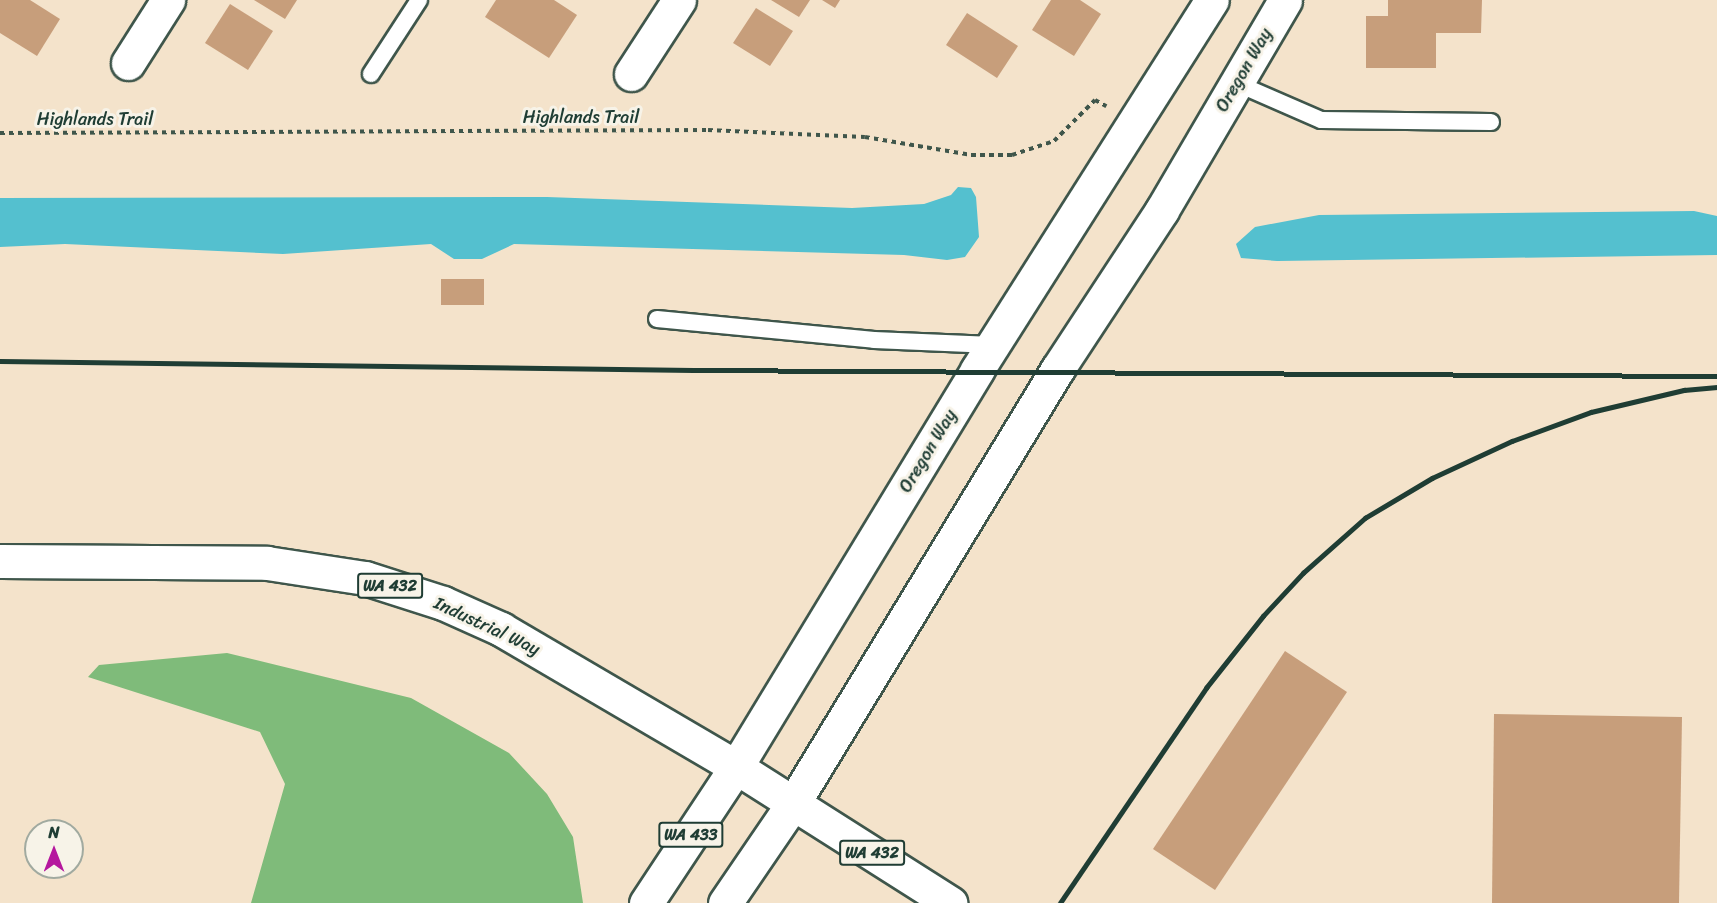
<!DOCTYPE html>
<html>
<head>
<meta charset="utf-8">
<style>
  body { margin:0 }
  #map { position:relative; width:1717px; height:903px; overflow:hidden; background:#f4e3cb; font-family:Sriracha,sans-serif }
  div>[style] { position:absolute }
  .forest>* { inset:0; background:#7fbb7a }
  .water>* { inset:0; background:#54c0cf }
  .building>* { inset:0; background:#c79e7b }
  .path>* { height:4px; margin-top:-2px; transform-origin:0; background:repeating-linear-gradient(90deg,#3f564b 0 4.5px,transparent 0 9px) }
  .roads { filter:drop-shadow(2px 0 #3f564b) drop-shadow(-2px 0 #3f564b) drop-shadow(0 2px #3f564b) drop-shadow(0 -2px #3f564b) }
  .lane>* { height:16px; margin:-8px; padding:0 8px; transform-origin:8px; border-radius:8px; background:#fff }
  .street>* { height:33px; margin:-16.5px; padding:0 16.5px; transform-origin:16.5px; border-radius:16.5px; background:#fff }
  .primary>* { height:33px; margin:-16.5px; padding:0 16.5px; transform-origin:16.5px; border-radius:16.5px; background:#fff }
  .highway>* { height:33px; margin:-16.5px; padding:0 16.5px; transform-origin:16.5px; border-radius:16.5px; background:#fff }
  .rail>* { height:4.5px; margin:-2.25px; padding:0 2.25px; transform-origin:2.25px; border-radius:2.25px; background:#1f3d34 }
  span { translate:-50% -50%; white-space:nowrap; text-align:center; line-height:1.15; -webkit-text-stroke:6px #f7f3e8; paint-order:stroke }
  .shield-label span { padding:2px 4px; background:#f7f3e8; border:2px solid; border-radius:4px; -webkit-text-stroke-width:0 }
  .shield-label { font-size:16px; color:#1f3d34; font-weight:700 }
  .street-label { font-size:18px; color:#1f3d34 }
  .north { position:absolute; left:24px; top:819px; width:60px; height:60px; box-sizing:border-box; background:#f7f3e8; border:2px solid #a1aaa0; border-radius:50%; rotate:0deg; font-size:16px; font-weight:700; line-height:24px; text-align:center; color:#1f3d34 }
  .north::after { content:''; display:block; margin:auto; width:21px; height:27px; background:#b5179e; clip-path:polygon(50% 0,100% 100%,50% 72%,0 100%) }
</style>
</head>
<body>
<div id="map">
  <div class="forest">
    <div style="clip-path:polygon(227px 653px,411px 698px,509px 753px,547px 794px,573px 837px,583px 903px,251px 903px,285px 784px,260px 732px,88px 677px,99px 665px)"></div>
  </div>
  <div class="water">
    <div style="clip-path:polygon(958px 187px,971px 188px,976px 197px,979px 237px,965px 257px,947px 260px,904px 255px,514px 244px,482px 259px,454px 259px,431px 244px,283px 254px,65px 244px,0 247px,0 198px,547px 197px,852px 208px,924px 204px,951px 195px)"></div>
    <div style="clip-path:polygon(1694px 211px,1717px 216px,1717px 255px,1277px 261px,1241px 258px,1236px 244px,1255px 227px,1319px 215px)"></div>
  </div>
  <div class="building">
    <div style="clip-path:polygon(0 0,30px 0,60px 19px,37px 56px,0 33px)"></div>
    <div style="clip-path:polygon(254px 0,297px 0,285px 19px)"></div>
    <div style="clip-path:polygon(496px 0,554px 0,577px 15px,549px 58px,485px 17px)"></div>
    <div style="clip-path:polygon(771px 0,810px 0,799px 17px)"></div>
    <div style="clip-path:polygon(822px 0,840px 0,835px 8px)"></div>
    <div style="clip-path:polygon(1051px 0,1080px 0,1101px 14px,1074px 56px,1032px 30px)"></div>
    <div style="clip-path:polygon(1388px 0,1482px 0,1481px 33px,1436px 33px,1436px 68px,1366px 68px,1366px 16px,1388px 16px)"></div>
    <div style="clip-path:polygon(230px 4px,273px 31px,248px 70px,205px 43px)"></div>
    <div style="clip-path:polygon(756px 8px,793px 31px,770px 66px,733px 43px)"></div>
    <div style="clip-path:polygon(967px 13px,1018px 46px,997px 78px,946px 45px)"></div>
    <div style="clip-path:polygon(441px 279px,484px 279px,484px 305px,441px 305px)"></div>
    <div style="clip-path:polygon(1285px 651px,1347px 692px,1215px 890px,1153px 849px)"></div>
    <div style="clip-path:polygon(1494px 714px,1682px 717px,1679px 903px,1492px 903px)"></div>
  </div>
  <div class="path">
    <div style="left:0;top:133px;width:708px;rotate:-0.24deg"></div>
    <div style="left:708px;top:130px;width:157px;rotate:2.6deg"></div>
    <div style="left:865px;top:137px;width:108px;rotate:9.6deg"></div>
    <div style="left:971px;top:155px;width:41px"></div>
    <div style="left:1012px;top:155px;width:44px;rotate:-18.4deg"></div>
    <div style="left:1054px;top:141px;width:58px;rotate:-45deg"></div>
    <div style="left:1095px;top:100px;width:13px;rotate:29deg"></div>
  </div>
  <div class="roads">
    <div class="lane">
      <div style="left:371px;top:74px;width:88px;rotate:-57deg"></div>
      <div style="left:1236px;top:83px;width:93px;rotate:23.5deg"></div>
      <div style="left:1321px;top:120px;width:170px;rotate:0.7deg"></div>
      <div style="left:657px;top:319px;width:218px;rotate:5.5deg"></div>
      <div style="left:874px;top:340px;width:119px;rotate:2.4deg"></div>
    </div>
    <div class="street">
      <div style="left:128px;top:63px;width:75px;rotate:-57.6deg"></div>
      <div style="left:631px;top:74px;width:88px;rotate:-57deg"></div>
    </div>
    <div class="primary">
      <div style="left:0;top:561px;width:267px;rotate:0.4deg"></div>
      <div style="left:267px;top:563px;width:99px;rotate:8.7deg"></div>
      <div style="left:365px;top:578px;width:82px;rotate:17.8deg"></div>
      <div style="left:443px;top:603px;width:64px;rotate:24.1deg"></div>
      <div style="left:501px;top:629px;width:273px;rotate:30.4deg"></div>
      <div style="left:736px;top:767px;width:464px;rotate:-58.7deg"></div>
      <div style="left:977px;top:370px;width:438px;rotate:-57.6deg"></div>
      <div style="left:794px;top:802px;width:506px;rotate:-58.67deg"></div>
      <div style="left:1057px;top:370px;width:191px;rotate:-56.7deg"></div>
      <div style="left:1162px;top:210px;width:243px;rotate:-59.6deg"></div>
    </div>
    <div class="highway">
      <div style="left:646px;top:903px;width:163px;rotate:-56.5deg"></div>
      <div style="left:736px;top:767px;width:254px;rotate:32.4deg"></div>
      <div style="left:725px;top:903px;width:122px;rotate:-55.7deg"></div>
    </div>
  </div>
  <div class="rail">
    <div style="left:0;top:361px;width:693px;rotate:0.74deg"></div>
    <div style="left:693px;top:370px;width:1024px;rotate:0.34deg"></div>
    <div style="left:1060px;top:903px;width:260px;rotate:-55.8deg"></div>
    <div style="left:1206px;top:688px;width:92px;rotate:-51.6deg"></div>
    <div style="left:1263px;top:616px;width:59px;rotate:-47.1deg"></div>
    <div style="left:1303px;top:573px;width:83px;rotate:-41.6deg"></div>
    <div style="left:1365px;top:518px;width:78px;rotate:-30.8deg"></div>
    <div style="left:1432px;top:478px;width:88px;rotate:-24.8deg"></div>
    <div style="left:1512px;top:441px;width:84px;rotate:-20.2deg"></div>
    <div style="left:1591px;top:412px;width:96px;rotate:-13.3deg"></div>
    <div style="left:1684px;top:390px;width:33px;rotate:-5deg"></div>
  </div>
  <div class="shield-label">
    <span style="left:390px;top:586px">WA 432</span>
    <span style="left:691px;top:835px">WA 433</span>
    <span style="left:872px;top:853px">WA 432</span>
  </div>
  <div class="street-label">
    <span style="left:1244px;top:70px;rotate:-60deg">Oregon Way</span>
    <span style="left:581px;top:117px">Highlands Trail</span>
    <span style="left:95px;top:119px">Highlands Trail</span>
    <span style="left:928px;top:451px;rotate:-59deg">Oregon Way</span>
    <span style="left:487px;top:626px;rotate:25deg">Industrial Way</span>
  </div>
  <div class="north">N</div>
</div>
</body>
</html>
